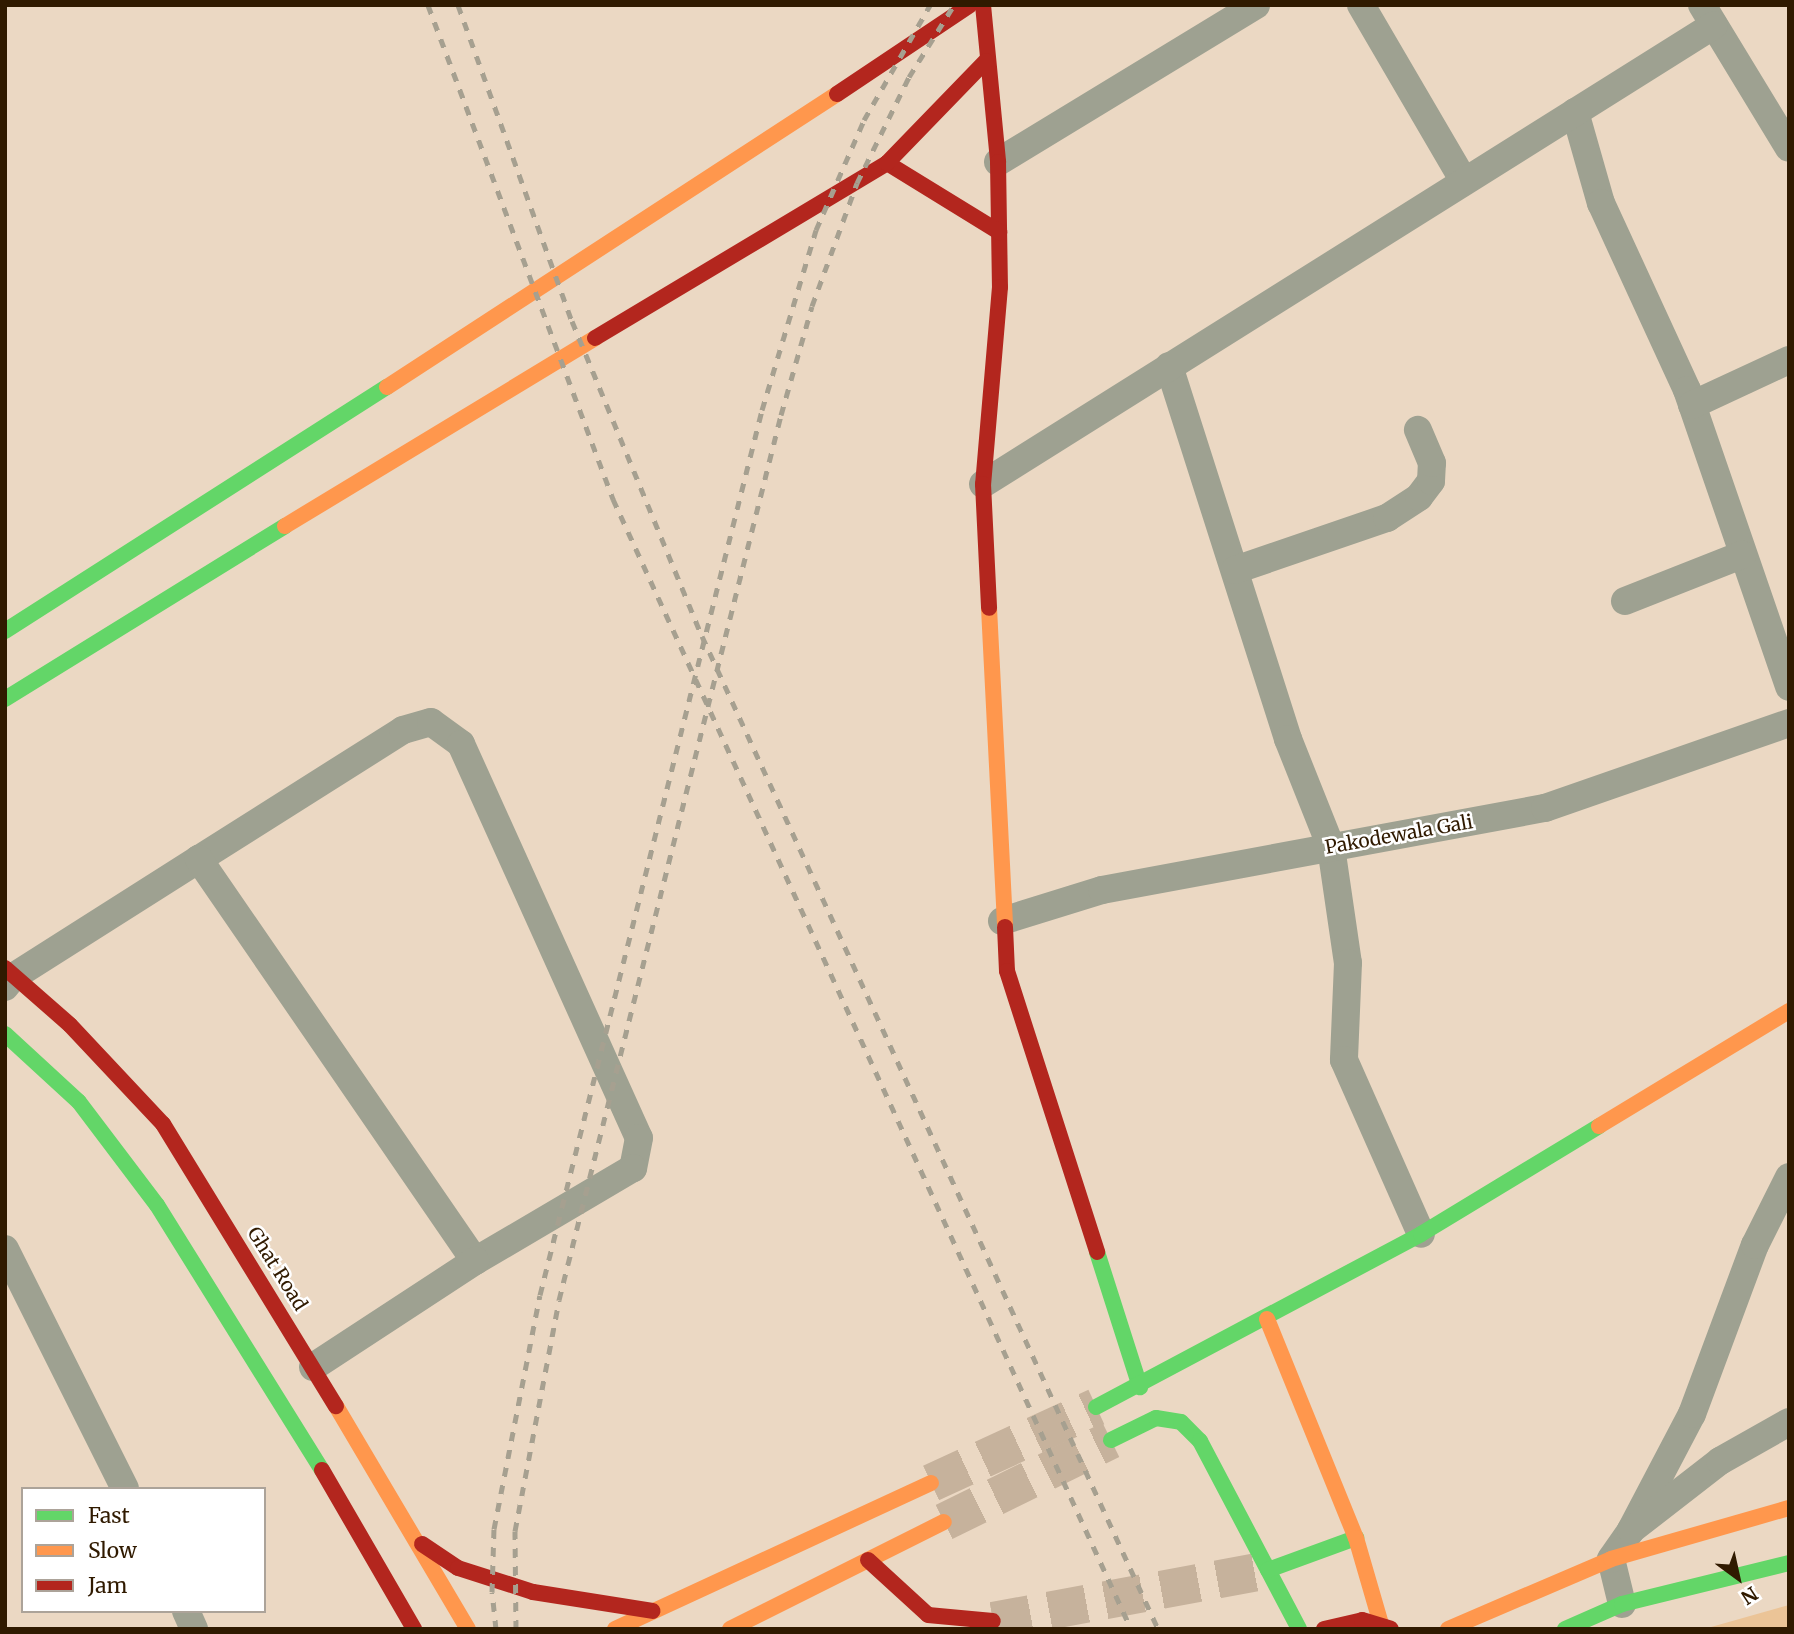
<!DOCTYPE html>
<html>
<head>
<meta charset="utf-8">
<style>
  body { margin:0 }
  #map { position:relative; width:1794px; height:1634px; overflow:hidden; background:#ebd8c3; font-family:Merriweather,serif }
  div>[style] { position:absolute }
  .green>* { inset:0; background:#ebc497 }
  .secondary-tunnel>* { height:38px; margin-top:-19px; transform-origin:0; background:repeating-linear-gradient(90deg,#c6b29c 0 38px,transparent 0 57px) }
  .street>* { height:28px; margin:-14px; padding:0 14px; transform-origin:14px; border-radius:14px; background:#9ea191 }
  .fast>* { height:16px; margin:-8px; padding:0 8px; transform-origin:8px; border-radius:8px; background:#63d668 }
  .slow>* { height:16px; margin:-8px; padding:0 8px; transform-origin:8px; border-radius:8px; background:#ff974d }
  .jam>* { height:16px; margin:-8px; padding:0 8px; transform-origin:8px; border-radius:8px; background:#b3261e }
  .rail>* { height:5px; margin-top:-2.5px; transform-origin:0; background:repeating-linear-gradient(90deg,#a6a090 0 9px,transparent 0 18px) }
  span { translate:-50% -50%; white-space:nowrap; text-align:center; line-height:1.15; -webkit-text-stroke:5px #fff; paint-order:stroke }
  .street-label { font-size:19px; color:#301a00 }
  .frame { position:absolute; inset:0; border:7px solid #301a00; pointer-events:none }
  .legend { position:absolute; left:21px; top:1487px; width:245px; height:126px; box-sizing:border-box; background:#fff; border:2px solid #aca399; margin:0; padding:9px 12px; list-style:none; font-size:21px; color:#301a00 }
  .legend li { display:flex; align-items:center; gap:14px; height:35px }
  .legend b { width:35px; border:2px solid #aca399 }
  .north { position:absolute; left:1703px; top:1543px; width:70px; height:70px; -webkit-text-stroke:5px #fff; paint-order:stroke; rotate:147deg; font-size:19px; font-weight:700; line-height:28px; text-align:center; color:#301a00 }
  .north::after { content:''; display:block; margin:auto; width:24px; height:32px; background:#301a00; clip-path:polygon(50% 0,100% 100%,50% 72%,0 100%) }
</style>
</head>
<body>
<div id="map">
  <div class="green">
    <div style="clip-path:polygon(1789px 1605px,1789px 1629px,1704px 1629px)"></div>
  </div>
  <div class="secondary-tunnel">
    <div style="left:931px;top:1483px;width:182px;rotate:-24.7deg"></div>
    <div style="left:944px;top:1522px;width:186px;rotate:-26.2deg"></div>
    <div style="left:993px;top:1621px;width:280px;rotate:-10.5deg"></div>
  </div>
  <div class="street">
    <div style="left:1361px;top:5px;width:204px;rotate:59.7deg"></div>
    <div style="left:1702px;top:5px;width:167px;rotate:58.7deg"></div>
    <div style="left:1575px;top:112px;width:95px;rotate:74.1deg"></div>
    <div style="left:1601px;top:203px;width:206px;rotate:65.3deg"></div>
    <div style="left:1687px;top:390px;width:314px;rotate:71deg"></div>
    <div style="left:998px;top:162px;width:302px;rotate:-31.3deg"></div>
    <div style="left:1169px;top:366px;width:392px;rotate:72.3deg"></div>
    <div style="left:1288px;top:739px;width:116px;rotate:68.3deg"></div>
    <div style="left:1331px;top:847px;width:117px;rotate:81.7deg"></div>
    <div style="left:1348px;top:963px;width:97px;rotate:92.4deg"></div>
    <div style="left:1344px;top:1060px;width:190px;rotate:66.1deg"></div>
    <div style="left:1692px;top:405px;width:107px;rotate:-24.9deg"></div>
    <div style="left:983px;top:484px;width:863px;rotate:-32.12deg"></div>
    <div style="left:1235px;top:570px;width:161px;rotate:-18.9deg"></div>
    <div style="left:1387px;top:518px;width:38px;rotate:-33deg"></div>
    <div style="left:1419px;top:497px;width:20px;rotate:-53deg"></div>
    <div style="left:1431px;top:481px;width:18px;rotate:-87deg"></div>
    <div style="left:1432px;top:463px;width:36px;rotate:-113deg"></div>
    <div style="left:1625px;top:601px;width:126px;rotate:-21.5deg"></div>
    <div style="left:1002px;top:921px;width:105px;rotate:-17.2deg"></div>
    <div style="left:1102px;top:890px;width:451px;rotate:-10.5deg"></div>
    <div style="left:1545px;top:808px;width:258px;rotate:-19.2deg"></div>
    <div style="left:5px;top:987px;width:13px;rotate:-51deg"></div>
    <div style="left:13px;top:977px;width:220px;rotate:-32.4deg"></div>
    <div style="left:199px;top:859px;width:241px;rotate:-32.3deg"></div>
    <div style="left:403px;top:730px;width:29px;rotate:-16deg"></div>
    <div style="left:431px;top:722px;width:37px;rotate:36deg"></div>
    <div style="left:461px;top:744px;width:432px;rotate:65.7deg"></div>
    <div style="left:639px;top:1138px;width:31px;rotate:101deg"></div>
    <div style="left:633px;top:1168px;width:183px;rotate:149.5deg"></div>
    <div style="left:475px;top:1261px;width:488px;rotate:-124.5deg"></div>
    <div style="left:5px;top:1249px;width:268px;rotate:63.4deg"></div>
    <div style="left:313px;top:1367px;width:194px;rotate:-33.2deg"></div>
    <div style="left:1631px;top:1530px;width:131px;rotate:-62.3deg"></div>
    <div style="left:1692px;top:1414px;width:180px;rotate:-69.6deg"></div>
    <div style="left:1755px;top:1245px;width:76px;rotate:-63.4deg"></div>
    <div style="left:1622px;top:1604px;width:46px;rotate:-103.7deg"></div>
    <div style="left:1611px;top:1559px;width:35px;rotate:-55deg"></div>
    <div style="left:1631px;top:1530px;width:113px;rotate:-37.8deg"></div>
    <div style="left:1720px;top:1461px;width:79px;rotate:-29.5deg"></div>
    <div style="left:186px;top:1611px;width:20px;rotate:66deg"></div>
  </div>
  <div class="fast">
    <div style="left:5px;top:631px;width:453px;rotate:-32.6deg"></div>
    <div style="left:5px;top:699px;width:329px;rotate:-31.7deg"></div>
    <div style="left:5px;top:1034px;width:100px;rotate:42.6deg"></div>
    <div style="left:79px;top:1102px;width:129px;rotate:52.9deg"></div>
    <div style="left:157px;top:1205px;width:312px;rotate:58.1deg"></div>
    <div style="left:1097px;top:1252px;width:142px;rotate:72.3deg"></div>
    <div style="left:1096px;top:1407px;width:368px;rotate:-28deg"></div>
    <div style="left:1421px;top:1234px;width:208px;rotate:-31.2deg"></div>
    <div style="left:1111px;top:1440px;width:50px;rotate:-26.1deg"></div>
    <div style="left:1156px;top:1418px;width:25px;rotate:9deg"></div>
    <div style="left:1181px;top:1422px;width:27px;rotate:45deg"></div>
    <div style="left:1200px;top:1441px;width:212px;rotate:62.2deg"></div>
    <div style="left:1268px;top:1570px;width:94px;rotate:-20deg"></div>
    <div style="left:1565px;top:1629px;width:62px;rotate:-23.7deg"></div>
    <div style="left:1622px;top:1604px;width:172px;rotate:-13.8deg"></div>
  </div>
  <div class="slow">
    <div style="left:387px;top:387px;width:537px;rotate:-33.07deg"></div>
    <div style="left:285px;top:526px;width:363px;rotate:-31.2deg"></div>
    <div style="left:989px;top:608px;width:319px;rotate:87.1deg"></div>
    <div style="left:1599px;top:1126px;width:222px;rotate:-31.2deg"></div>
    <div style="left:1267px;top:1319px;width:236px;rotate:67.9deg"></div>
    <div style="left:1356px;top:1538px;width:90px;rotate:73.8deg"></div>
    <div style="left:336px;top:1406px;width:259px;rotate:59.4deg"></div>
    <div style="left:615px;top:1629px;width:348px;rotate:-24.8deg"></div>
    <div style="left:730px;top:1629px;width:239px;rotate:-26.6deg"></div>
    <div style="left:1448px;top:1629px;width:177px;rotate:-23.2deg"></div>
    <div style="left:1611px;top:1559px;width:185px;rotate:-16deg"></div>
  </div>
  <div class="jam">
    <div style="left:983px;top:5px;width:158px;rotate:84.5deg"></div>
    <div style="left:998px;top:162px;width:125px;rotate:89.1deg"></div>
    <div style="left:1000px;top:287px;width:198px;rotate:94.9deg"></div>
    <div style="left:983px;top:484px;width:124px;rotate:87.2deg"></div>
    <div style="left:837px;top:94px;width:160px;rotate:-33.8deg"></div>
    <div style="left:887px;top:163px;width:132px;rotate:31.6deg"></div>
    <div style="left:595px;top:338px;width:340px;rotate:-30.9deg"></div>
    <div style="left:887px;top:163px;width:142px;rotate:-45.9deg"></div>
    <div style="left:1005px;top:927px;width:44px;rotate:87.4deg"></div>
    <div style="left:1007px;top:971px;width:295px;rotate:72.2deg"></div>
    <div style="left:5px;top:968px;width:86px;rotate:41.2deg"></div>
    <div style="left:70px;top:1025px;width:136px;rotate:46.8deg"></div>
    <div style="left:163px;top:1124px;width:331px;rotate:58.5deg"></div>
    <div style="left:322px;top:1470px;width:184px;rotate:59.9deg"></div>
    <div style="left:422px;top:1544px;width:43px;rotate:33.7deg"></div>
    <div style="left:458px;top:1568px;width:79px;rotate:17.7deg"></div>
    <div style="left:533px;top:1592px;width:121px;rotate:9deg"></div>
    <div style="left:868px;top:1560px;width:81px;rotate:42.5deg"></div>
    <div style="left:928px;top:1615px;width:65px;rotate:5.3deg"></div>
    <div style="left:1324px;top:1629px;width:39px;rotate:-13deg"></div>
    <div style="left:1362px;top:1620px;width:30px;rotate:17deg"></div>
  </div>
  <div class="rail">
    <div style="left:428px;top:5px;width:528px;rotate:69.47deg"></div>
    <div style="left:613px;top:499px;width:1243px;rotate:65.37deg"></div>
    <div style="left:458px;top:5px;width:336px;rotate:70.2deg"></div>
    <div style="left:572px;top:321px;width:341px;rotate:67.6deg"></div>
    <div style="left:702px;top:636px;width:1093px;rotate:65.33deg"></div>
    <div style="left:496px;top:1629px;width:37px;rotate:-96deg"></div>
    <div style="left:492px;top:1592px;width:63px;rotate:-88.2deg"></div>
    <div style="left:494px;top:1529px;width:238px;rotate:-78.9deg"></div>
    <div style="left:540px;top:1295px;width:912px;rotate:-75.92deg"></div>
    <div style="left:762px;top:410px;width:188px;rotate:-73.3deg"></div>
    <div style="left:816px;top:230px;width:120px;rotate:-66.4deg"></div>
    <div style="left:864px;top:120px;width:133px;rotate:-60.1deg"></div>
    <div style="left:516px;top:1629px;width:98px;rotate:-90.6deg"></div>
    <div style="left:515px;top:1531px;width:235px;rotate:-79.2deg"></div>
    <div style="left:559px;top:1300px;width:912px;rotate:-75.92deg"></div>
    <div style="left:781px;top:415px;width:113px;rotate:-74.1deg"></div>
    <div style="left:812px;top:306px;width:131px;rotate:-69.9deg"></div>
    <div style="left:857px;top:183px;width:118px;rotate:-63.9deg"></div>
    <div style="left:909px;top:77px;width:85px;rotate:-58deg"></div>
  </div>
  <div class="street-label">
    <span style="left:1399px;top:835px;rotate:-10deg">Pakodewala Gali</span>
    <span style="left:277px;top:1269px;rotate:58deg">Ghat Road</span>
  </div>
  <div class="frame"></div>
  <ul class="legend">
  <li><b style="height:9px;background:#63d668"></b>Fast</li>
  <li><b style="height:9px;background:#ff974d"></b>Slow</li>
  <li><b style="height:9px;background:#b3261e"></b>Jam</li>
  </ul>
  <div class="north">N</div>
</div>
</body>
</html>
